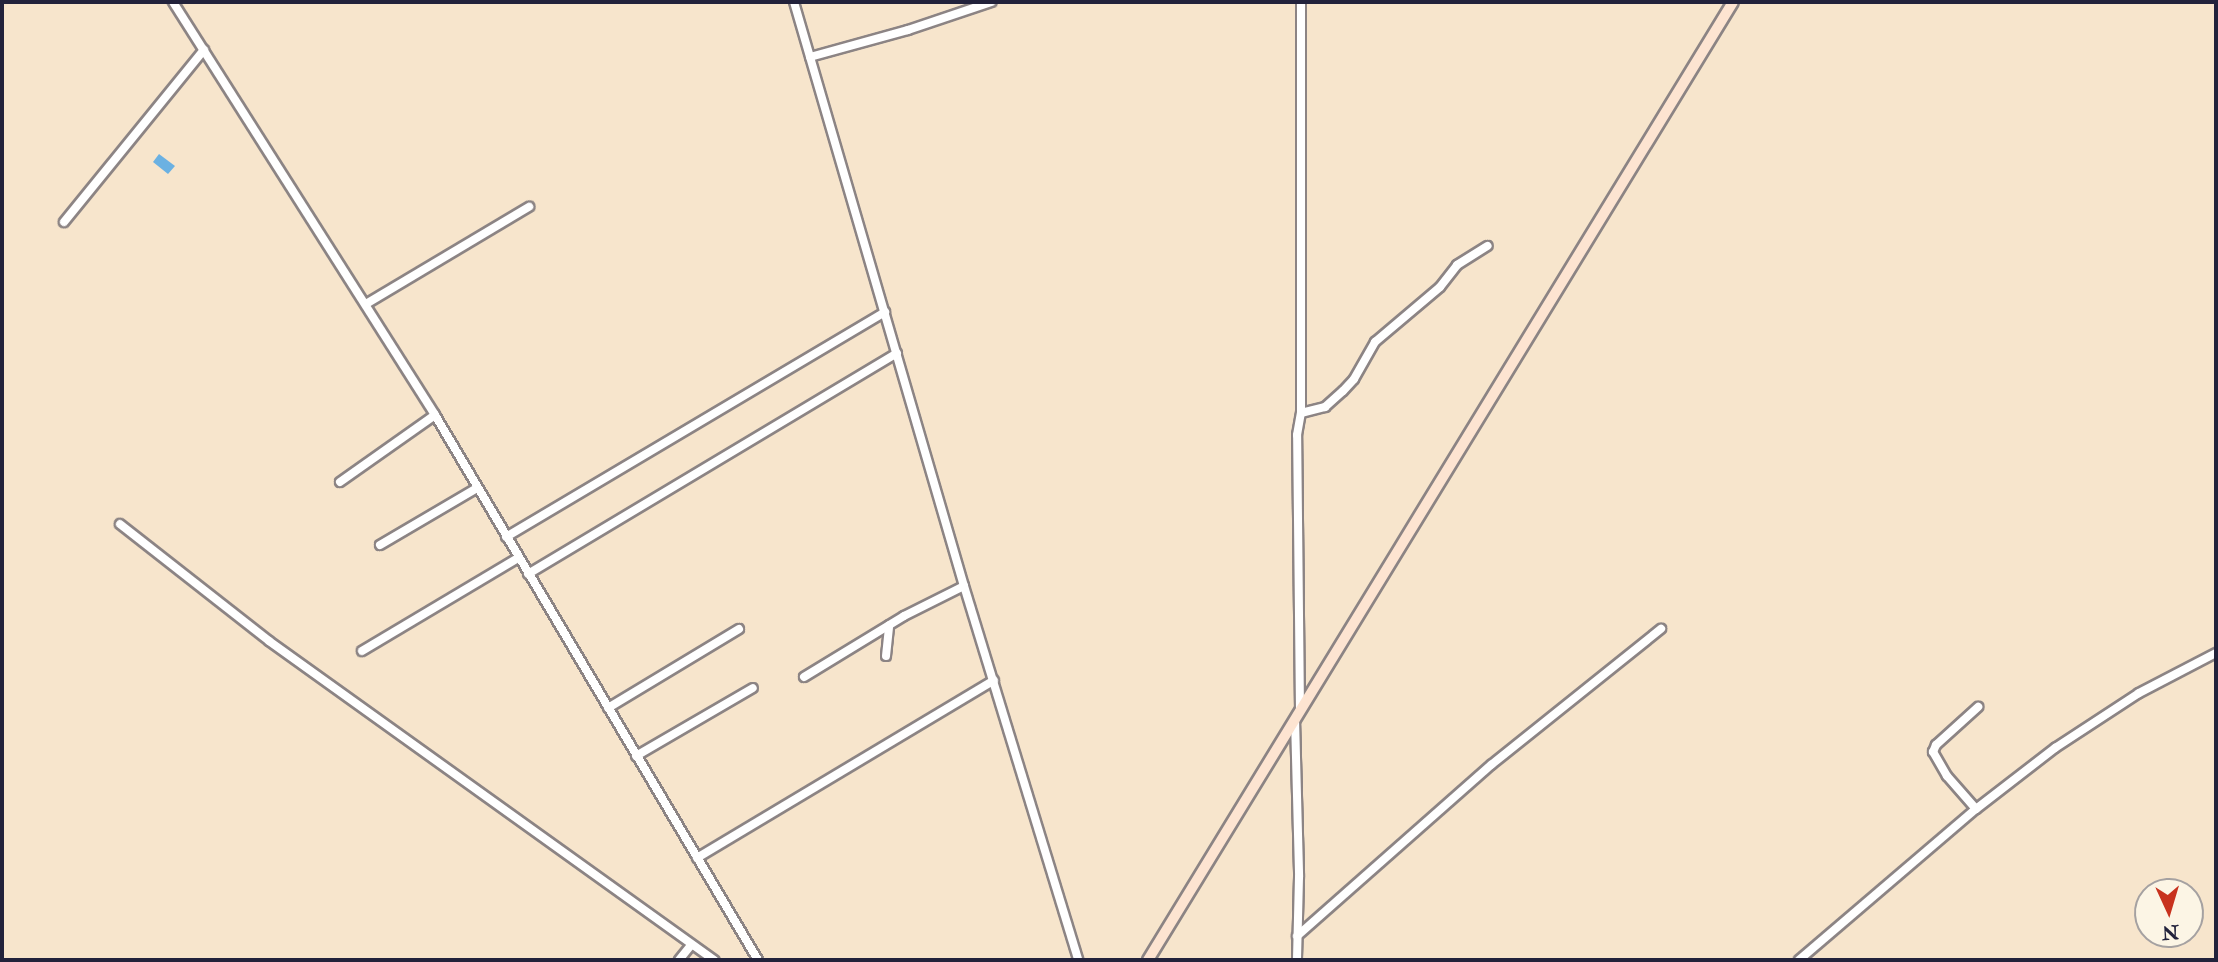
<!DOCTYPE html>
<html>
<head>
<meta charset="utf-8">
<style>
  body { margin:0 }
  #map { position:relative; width:2218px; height:962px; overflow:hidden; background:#f7e5cc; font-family:"IM FELL Double Pica",serif }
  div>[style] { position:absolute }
  .water>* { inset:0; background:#6bb1e2 }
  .roads { filter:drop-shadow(2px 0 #8c8484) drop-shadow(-2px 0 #8c8484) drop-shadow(0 2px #8c8484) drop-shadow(0 -2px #8c8484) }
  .street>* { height:8px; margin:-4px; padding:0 4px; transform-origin:4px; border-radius:4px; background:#fff }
  .secondary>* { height:10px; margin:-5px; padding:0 5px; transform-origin:5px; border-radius:5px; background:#fde4d1 }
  span { translate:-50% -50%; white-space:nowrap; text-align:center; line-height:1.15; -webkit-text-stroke:6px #fcf5e5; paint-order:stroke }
  .frame { position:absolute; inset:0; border:4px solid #22223b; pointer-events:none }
  .north { position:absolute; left:2134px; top:878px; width:70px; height:70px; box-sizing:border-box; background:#fcf5e5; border:2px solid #a5a1a1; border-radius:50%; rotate:176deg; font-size:19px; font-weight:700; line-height:28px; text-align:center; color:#22223b }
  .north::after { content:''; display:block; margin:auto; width:24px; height:32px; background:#c8321e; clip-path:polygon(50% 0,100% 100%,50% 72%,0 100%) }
</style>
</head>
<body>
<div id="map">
  <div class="water">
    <div style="clip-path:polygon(159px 154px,175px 166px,168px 174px,153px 162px)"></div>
  </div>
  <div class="roads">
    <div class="street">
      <div style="left:173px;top:2px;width:489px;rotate:57.6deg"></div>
      <div style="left:435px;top:415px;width:634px;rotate:59.35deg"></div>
      <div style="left:794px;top:2px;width:608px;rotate:73.77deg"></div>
      <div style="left:964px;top:586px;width:391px;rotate:73deg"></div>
      <div style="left:810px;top:57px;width:102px;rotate:-15.4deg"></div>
      <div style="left:908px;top:30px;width:88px;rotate:-18.6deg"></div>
      <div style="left:64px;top:222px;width:222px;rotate:-50.9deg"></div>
      <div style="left:366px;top:304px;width:190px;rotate:-30.8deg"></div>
      <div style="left:1301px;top:413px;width:25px;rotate:-14deg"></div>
      <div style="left:1325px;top:407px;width:24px;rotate:-42deg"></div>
      <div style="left:1343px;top:391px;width:16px;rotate:-47deg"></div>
      <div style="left:1354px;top:379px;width:43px;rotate:-60.4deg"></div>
      <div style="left:1375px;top:342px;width:85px;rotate:-40.2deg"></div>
      <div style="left:1440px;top:287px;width:28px;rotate:-52deg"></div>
      <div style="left:1457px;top:265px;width:36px;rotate:-32deg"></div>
      <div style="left:340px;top:482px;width:116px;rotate:-35.2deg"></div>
      <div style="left:120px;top:524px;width:189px;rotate:38.1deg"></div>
      <div style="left:269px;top:641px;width:548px;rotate:35.63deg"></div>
      <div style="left:506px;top:537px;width:441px;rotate:-30.7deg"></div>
      <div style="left:380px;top:545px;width:113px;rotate:-30.4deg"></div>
      <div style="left:528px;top:574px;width:430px;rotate:-30.9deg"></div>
      <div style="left:362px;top:651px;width:182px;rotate:-30.8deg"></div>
      <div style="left:886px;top:656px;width:31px;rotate:-84deg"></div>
      <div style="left:804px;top:677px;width:117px;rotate:-31.4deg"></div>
      <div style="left:904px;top:616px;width:67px;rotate:-26.6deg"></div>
      <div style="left:608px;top:708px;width:153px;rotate:-31.1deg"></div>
      <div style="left:1300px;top:710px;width:275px;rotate:-90.6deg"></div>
      <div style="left:1297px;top:435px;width:22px;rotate:-80deg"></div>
      <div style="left:1301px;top:413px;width:411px;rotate:-90deg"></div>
      <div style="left:1295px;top:719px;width:158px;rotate:88.5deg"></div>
      <div style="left:1299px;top:877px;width:83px;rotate:91.4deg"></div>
      <div style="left:636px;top:756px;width:135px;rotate:-30.2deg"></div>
      <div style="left:1976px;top:809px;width:44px;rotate:-131.3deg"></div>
      <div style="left:1947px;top:776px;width:28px;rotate:-120deg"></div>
      <div style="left:1933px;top:752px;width:8px;rotate:-67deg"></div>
      <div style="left:1936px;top:745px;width:57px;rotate:-42.1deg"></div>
      <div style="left:697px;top:858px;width:346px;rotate:-30.9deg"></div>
      <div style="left:1297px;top:936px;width:259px;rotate:-41.4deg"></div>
      <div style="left:1491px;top:765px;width:218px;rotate:-38.7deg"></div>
      <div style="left:679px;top:960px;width:19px;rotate:-51deg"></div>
      <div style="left:1799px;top:960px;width:233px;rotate:-40.5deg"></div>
      <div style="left:1976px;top:809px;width:100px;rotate:-37.7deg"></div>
      <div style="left:2055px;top:748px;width:100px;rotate:-33.2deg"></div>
      <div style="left:2139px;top:693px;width:87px;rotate:-27.5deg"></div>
    </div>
    <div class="secondary">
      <div style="left:1148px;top:960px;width:1122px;rotate:-58.59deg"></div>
    </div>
  </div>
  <div class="frame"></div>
  <div class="north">N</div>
</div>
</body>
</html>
